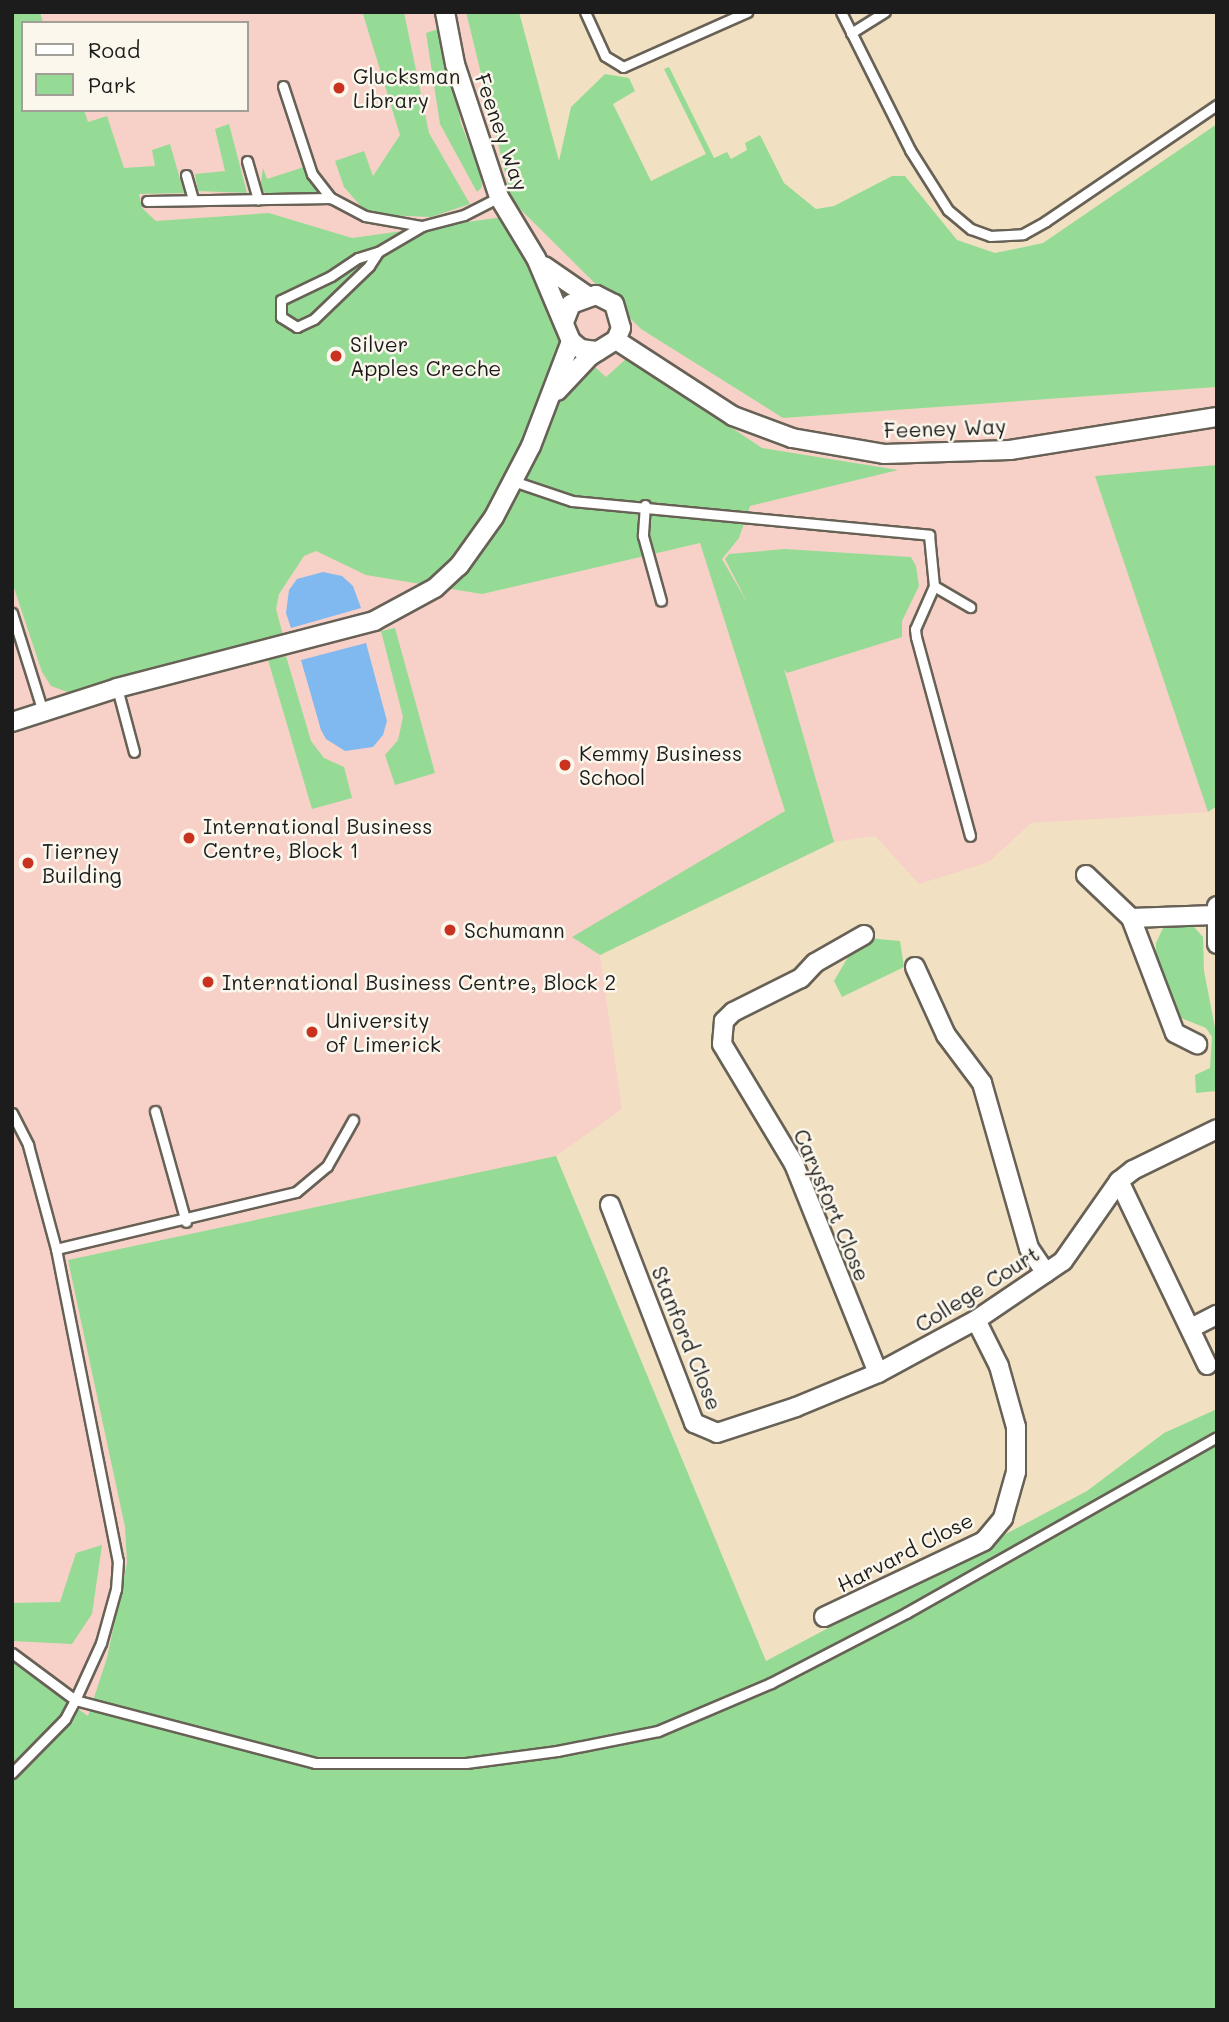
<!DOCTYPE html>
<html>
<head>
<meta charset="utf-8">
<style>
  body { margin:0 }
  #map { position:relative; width:1229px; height:2022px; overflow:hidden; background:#f2e0c2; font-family:Mali,sans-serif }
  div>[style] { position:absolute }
  .built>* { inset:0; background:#f7d1c7 }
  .green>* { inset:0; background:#95db95 }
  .water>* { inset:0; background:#80b8f0 }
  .roads { filter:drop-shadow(2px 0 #676156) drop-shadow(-2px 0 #676156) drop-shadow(0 2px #676156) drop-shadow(0 -2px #676156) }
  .service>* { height:9px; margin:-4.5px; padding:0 4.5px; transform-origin:4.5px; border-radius:4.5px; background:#fff }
  .minor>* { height:18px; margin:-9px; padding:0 9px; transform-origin:9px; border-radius:9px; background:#fff }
  .dots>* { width:19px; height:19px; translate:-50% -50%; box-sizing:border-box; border:4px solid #fbf7ec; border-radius:50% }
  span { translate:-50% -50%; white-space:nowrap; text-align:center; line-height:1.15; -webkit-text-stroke:5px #fbf7ec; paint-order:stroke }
  .poi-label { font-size:21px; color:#1c1c1c }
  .left { translate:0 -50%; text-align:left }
  .street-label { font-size:21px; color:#1c1c1c }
  .frame { position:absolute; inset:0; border:14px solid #1c1c1c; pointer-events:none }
  .legend { position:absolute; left:21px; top:21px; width:228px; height:91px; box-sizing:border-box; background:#fbf7ec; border:2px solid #a29f99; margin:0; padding:9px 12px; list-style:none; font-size:21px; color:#1c1c1c }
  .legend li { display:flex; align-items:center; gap:14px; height:35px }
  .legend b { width:35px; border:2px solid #a29f99 }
</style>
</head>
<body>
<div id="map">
  <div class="built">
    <div style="clip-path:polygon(evenodd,12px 12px,466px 12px,512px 202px,783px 418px,1217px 387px,1217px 806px,1208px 812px,1031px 823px,989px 862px,919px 884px,875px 836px,834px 842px,600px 955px,622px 1109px,556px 1156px,12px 2010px,12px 12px,23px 23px,247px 23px,247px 110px,23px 110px,23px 23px)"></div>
  </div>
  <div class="green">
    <div style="clip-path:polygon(12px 12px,40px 12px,43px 23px,23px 23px,23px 110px,84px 110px,88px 122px,107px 116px,124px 168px,155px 166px,152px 150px,170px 144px,184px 193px,139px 194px,142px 208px,156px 221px,269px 213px,352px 238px,503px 217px,542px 286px,558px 334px,606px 377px,627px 358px,762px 448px,898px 470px,750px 506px,739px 538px,722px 559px,748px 604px,725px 559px,729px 554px,785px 549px,911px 557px,916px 566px,919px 586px,902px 621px,902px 637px,787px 673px,784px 669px,834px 842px,600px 955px,572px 937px,785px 811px,700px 543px,482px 594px,366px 575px,316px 551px,304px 556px,279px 594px,276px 609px,283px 635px,73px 694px,51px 686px,42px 672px,12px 582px)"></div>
    <div style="clip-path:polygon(357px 12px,404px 12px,429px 133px,470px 204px,431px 217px,382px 215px,365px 211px,344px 187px,335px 161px,364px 151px,373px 176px,400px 135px,363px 14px)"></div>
    <div style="clip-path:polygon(466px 12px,519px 12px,559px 161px,571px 107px,605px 74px,629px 78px,635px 91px,613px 104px,651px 181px,706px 154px,664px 69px,669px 67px,714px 158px,727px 152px,731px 159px,747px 150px,745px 143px,760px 135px,784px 183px,816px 209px,834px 206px,892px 176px,905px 176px,957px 240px,995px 253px,1043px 243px,1217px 124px,1217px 387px,783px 418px,641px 329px,512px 201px)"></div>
    <div style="clip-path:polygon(441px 28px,461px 124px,480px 171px,482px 187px,477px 192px,440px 124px,426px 33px)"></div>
    <div style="clip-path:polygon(229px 124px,247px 193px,198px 191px,195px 174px,225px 171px,215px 129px)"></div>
    <div style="clip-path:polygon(304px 167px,319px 194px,270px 196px,260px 189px,263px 168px,267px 179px)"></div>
    <div style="clip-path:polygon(1217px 465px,1217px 806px,1208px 812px,1095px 476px)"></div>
    <div style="clip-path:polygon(395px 628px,435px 773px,395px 785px,385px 755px,398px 740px,403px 717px,381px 631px)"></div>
    <div style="clip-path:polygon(286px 656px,311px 741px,324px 758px,344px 767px,352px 798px,312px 809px,268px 660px)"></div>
    <div style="clip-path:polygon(1178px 923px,1193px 926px,1203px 937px,1204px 971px,1216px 1033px,1216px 1091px,1196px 1093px,1195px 1075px,1210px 1068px,1212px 1037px,1206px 1028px,1176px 1016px,1156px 960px,1156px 943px,1163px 928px)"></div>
    <div style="clip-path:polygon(868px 938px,900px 941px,904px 967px,842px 997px,834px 981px,855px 945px)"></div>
    <div style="clip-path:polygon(556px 1156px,766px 1661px,1087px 1491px,1164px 1433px,1217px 1409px,1217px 2010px,12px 2010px,12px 1662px,88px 1716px,107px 1658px,127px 1563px,125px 1527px,68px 1260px)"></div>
    <div style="clip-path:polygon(102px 1545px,92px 1614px,72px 1644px,12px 1641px,12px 1603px,60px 1602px,76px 1553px)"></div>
  </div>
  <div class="water">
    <div style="clip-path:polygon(323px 572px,342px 576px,353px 586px,361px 608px,291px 628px,286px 613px,289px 590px,297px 579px)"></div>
    <div style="clip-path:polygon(366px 643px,387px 721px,383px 735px,373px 747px,345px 751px,326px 739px,321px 730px,301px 660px)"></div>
  </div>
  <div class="roads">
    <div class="service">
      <div style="left:585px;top:12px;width:48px;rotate:65.6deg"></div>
      <div style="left:605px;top:56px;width:21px;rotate:31deg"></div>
      <div style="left:623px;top:67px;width:136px;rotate:-23.9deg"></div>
      <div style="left:841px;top:12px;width:154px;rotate:63.4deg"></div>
      <div style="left:910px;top:150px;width:71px;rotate:57.7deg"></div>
      <div style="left:948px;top:210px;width:30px;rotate:40deg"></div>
      <div style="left:971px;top:229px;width:20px;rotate:20deg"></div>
      <div style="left:990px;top:236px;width:33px;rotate:-3deg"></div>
      <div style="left:1023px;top:234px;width:26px;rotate:-29deg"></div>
      <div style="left:1046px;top:221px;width:207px;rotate:-34.2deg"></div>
      <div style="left:851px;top:33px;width:40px;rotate:-32deg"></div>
      <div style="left:283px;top:86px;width:93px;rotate:71.8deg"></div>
      <div style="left:312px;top:174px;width:31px;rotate:52deg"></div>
      <div style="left:331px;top:198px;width:38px;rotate:28deg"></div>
      <div style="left:365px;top:216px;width:58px;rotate:10deg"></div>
      <div style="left:247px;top:161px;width:40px;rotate:74deg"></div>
      <div style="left:186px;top:175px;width:26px;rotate:74deg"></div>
      <div style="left:147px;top:201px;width:184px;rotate:-0.9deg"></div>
      <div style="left:378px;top:252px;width:17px;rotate:123deg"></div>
      <div style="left:369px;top:266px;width:76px;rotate:136.1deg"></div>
      <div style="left:314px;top:319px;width:19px;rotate:155deg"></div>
      <div style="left:297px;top:327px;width:19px;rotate:-148deg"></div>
      <div style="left:281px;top:317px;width:17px;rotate:-90deg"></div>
      <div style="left:281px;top:300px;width:55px;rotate:-25.6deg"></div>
      <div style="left:331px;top:276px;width:32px;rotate:-34deg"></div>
      <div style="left:358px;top:258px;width:21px;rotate:-17deg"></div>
      <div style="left:378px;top:252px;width:51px;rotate:-30.6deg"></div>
      <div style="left:422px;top:226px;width:43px;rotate:-14.7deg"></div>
      <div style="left:464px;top:215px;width:39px;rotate:-27deg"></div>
      <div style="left:513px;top:481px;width:62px;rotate:18.7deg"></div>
      <div style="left:572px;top:501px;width:359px;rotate:5.4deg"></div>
      <div style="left:929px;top:535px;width:51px;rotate:84.4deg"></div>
      <div style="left:934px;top:586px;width:47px;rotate:113.8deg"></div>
      <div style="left:915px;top:629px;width:8px;rotate:83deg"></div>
      <div style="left:916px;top:637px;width:206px;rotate:74.8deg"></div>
      <div style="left:645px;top:505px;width:31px;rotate:94deg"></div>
      <div style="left:643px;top:536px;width:67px;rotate:74.5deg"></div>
      <div style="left:934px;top:586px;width:42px;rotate:30.3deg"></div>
      <div style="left:12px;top:613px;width:104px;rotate:72.6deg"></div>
      <div style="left:117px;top:688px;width:66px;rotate:75.1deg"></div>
      <div style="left:155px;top:1111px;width:115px;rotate:74.4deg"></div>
      <div style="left:12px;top:1113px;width:36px;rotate:63deg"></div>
      <div style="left:28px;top:1145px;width:108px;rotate:74.9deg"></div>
      <div style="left:56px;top:1249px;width:318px;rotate:78.8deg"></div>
      <div style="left:118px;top:1561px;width:28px;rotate:94deg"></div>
      <div style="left:116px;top:1589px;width:56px;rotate:105.5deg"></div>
      <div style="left:101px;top:1643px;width:63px;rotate:114.5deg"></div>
      <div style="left:75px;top:1700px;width:21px;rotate:118deg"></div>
      <div style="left:65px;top:1719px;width:76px;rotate:134.5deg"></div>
      <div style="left:56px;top:1249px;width:247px;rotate:-13.4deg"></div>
      <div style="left:296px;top:1192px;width:40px;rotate:-40deg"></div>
      <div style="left:327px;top:1166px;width:53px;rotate:-60.5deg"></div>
      <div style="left:12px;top:1653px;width:79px;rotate:36.7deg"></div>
      <div style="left:75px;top:1700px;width:248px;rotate:14.7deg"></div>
      <div style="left:315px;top:1763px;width:151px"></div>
      <div style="left:466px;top:1763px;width:92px;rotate:-7.5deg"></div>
      <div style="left:557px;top:1751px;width:103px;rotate:-11.2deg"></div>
      <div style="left:658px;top:1731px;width:123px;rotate:-23deg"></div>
      <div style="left:771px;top:1683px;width:152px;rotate:-27.4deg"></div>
      <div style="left:906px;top:1613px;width:357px;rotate:-29.5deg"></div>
    </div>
    <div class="minor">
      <div style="left:445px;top:12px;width:53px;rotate:79.1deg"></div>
      <div style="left:455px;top:64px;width:140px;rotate:71.7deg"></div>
      <div style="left:499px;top:197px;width:71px;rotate:58.8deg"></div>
      <div style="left:536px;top:258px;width:90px;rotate:67.1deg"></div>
      <div style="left:571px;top:341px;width:13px;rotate:39deg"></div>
      <div style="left:581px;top:349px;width:17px;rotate:7deg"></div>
      <div style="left:544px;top:266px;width:51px;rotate:34.6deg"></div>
      <div style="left:616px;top:340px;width:140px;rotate:33deg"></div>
      <div style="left:733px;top:416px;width:63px;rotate:20.4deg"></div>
      <div style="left:792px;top:438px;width:93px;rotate:9.9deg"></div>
      <div style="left:884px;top:454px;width:126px;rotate:-1.8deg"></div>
      <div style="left:1010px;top:450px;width:210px;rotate:-9.1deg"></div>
      <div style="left:557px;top:391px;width:48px;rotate:-46.7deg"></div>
      <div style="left:590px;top:356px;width:31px;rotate:-32deg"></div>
      <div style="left:616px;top:340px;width:13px;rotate:-67deg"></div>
      <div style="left:621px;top:328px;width:25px;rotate:-106deg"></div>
      <div style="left:614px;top:304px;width:20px;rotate:-153deg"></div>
      <div style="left:596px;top:295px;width:27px;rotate:160deg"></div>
      <div style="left:571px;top:304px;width:19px;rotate:111deg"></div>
      <div style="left:12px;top:722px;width:110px;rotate:-17.9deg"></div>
      <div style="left:117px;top:688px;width:266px;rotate:-14.6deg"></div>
      <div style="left:374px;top:621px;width:69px;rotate:-28.4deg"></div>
      <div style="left:435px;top:588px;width:33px;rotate:-43deg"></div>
      <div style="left:459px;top:566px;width:60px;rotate:-54.5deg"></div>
      <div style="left:494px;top:517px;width:80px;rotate:-62.5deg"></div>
      <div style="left:531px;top:446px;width:112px;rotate:-69.1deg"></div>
      <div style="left:1086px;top:875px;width:62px;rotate:43.7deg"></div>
      <div style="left:1131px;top:918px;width:123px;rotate:69.1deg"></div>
      <div style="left:1175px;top:1033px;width:25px;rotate:27deg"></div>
      <div style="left:1217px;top:906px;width:38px;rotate:90deg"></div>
      <div style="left:1131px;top:918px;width:84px;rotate:-2deg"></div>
      <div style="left:864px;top:935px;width:56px;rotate:150.3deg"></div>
      <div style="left:815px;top:963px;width:21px;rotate:133deg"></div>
      <div style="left:801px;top:978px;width:76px;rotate:153.4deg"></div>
      <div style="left:733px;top:1012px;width:13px;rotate:135deg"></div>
      <div style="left:724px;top:1021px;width:23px;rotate:95deg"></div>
      <div style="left:722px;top:1044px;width:140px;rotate:59deg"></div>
      <div style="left:794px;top:1164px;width:225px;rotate:68.1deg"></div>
      <div style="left:915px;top:967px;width:75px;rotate:65.5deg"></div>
      <div style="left:946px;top:1035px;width:60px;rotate:53.1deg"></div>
      <div style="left:982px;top:1083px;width:172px;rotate:74.1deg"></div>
      <div style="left:1029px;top:1248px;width:30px;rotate:56deg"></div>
      <div style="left:1119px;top:1181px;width:204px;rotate:64.4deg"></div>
      <div style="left:610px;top:1205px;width:234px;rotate:68.9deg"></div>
      <div style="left:694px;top:1423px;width:25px;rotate:23deg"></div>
      <div style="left:717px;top:1433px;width:83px;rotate:-18.2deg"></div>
      <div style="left:796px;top:1407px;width:89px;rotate:-22.5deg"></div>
      <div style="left:878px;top:1373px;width:111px;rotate:-28.4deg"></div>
      <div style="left:976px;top:1320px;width:105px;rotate:-34.1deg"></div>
      <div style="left:1063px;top:1261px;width:98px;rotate:-55deg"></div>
      <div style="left:1119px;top:1181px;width:18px;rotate:-38deg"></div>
      <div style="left:1133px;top:1170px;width:93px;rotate:-26deg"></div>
      <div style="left:1191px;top:1328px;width:29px;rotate:-27deg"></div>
      <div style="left:824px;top:1617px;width:177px;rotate:-25.4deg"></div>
      <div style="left:984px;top:1541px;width:30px;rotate:-50deg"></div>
      <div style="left:1003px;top:1518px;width:48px;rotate:-74.2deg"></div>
      <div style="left:1016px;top:1472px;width:45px;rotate:-90deg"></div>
      <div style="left:1016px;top:1427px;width:63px;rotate:-105.6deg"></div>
      <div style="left:999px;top:1366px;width:51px;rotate:-116.6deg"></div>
    </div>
  </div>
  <div class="dots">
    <div style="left:339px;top:88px;background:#c8321e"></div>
    <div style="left:336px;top:356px;background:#c8321e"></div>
    <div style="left:565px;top:765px;background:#c8321e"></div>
    <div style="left:189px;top:838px;background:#c8321e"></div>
    <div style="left:28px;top:863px;background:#c8321e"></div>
    <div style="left:450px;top:930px;background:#c8321e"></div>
    <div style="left:208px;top:982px;background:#c8321e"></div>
    <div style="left:312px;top:1032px;background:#c8321e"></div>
  </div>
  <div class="poi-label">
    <span class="left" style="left:353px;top:88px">Glucksman<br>Library</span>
    <span class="left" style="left:350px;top:356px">Silver<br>Apples Creche</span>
    <span class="left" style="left:579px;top:765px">Kemmy Business<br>School</span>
    <span class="left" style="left:203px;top:838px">International Business<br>Centre, Block 1</span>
    <span class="left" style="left:42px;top:863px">Tierney<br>Building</span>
    <span class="left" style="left:464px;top:930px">Schumann</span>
    <span class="left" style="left:222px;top:982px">International Business Centre, Block 2</span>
    <span class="left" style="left:326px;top:1032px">University<br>of Limerick</span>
  </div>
  <div class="street-label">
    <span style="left:502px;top:132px;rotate:71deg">Feeney Way</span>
    <span style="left:945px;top:428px;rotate:-2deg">Feeney Way</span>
    <span style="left:832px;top:1205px;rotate:67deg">Carysfort Close</span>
    <span style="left:977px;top:1289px;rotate:-32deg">College Court</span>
    <span style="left:687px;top:1338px;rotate:68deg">Stanford Close</span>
    <span style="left:905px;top:1552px;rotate:-27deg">Harvard Close</span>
  </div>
  <div class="frame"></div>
  <ul class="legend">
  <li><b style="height:9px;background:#fff"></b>Road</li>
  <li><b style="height:19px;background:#95db95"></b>Park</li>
  </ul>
</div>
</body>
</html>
